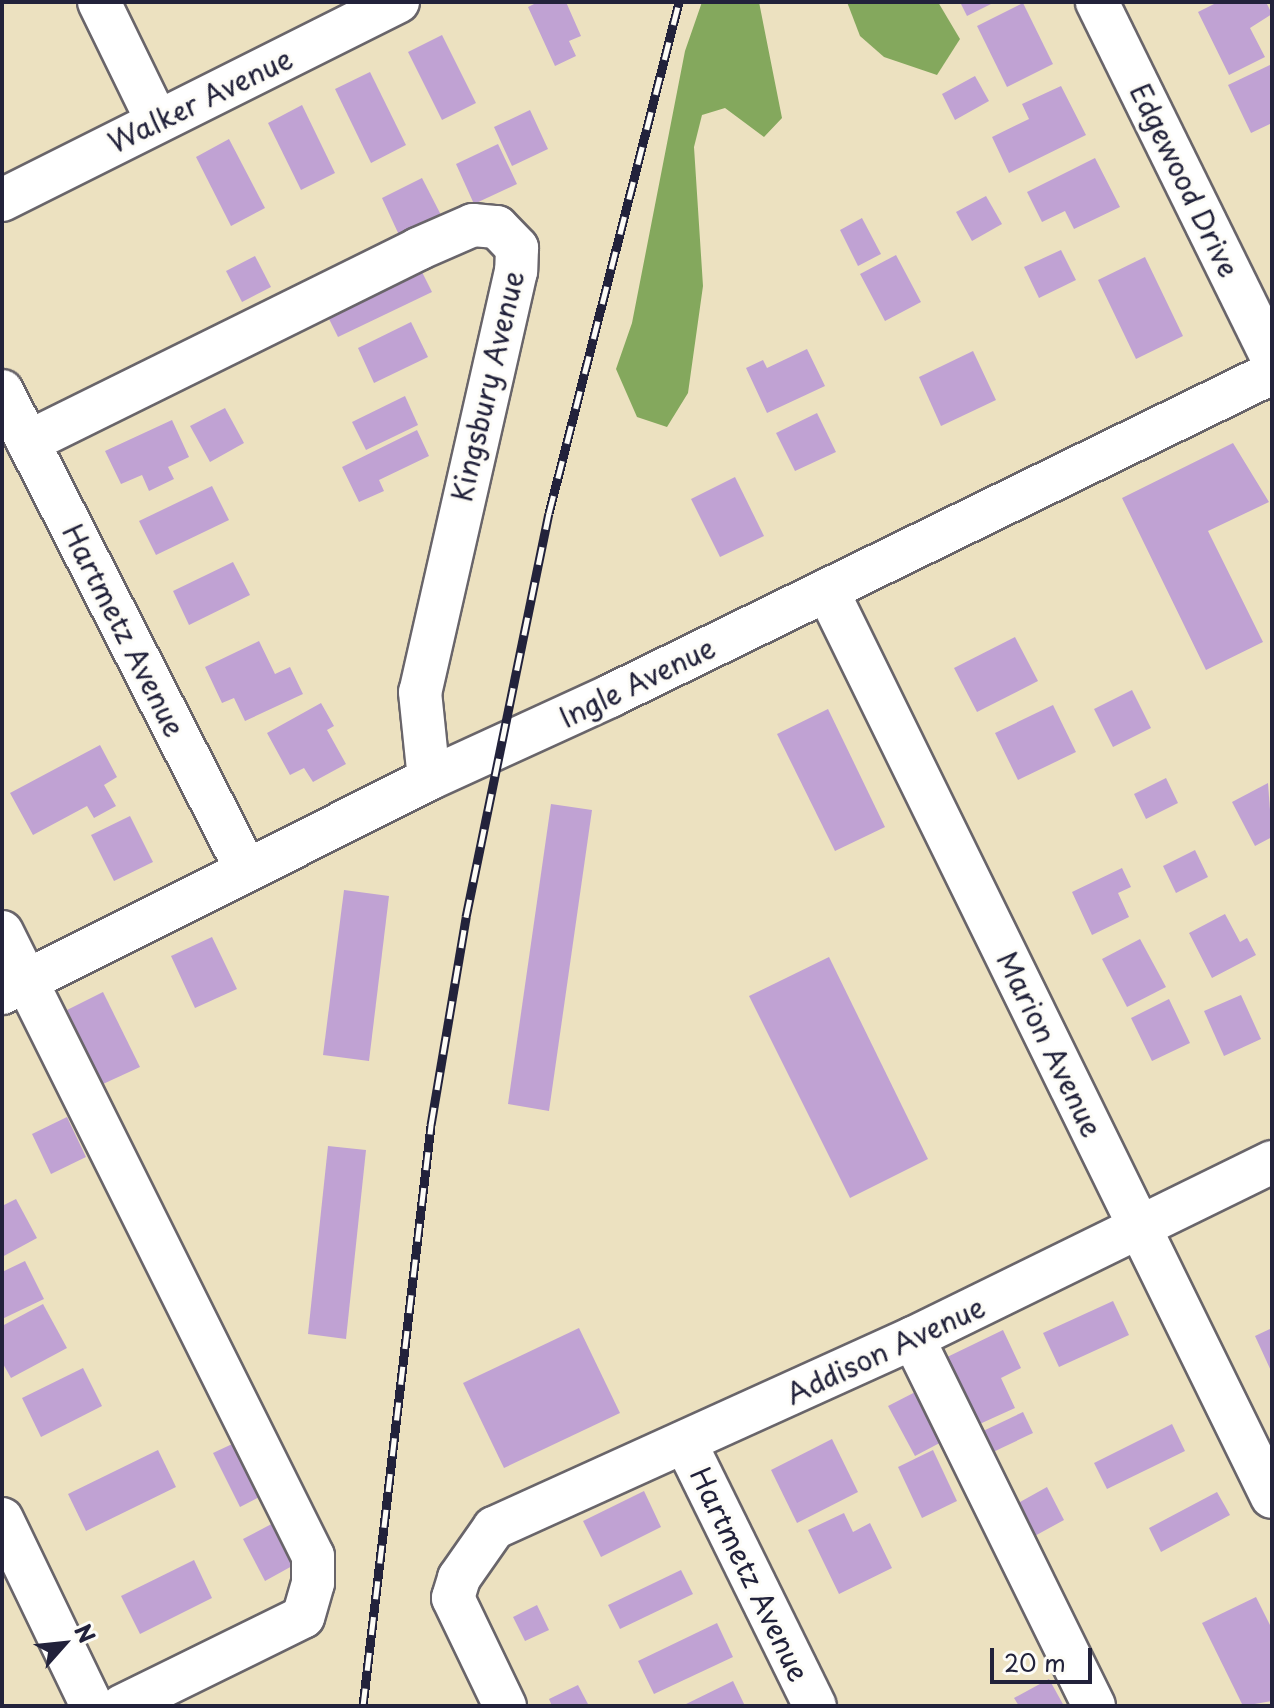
<!DOCTYPE html>
<html>
<head>
<meta charset="utf-8">
<style>
  body { margin:0 }
  #map { position:relative; width:1274px; height:1708px; overflow:hidden; background:#ece1c0; font-family:"Playpen Sans",sans-serif }
  div>[style] { position:absolute }
  .forest>* { inset:0; background:#84a85d }
  .building>* { inset:0; background:#c0a2d3 }
  .roads { filter:drop-shadow(2px 0 #69656a) drop-shadow(-2px 0 #69656a) drop-shadow(0 2px #69656a) drop-shadow(0 -2px #69656a) }
  .minor>* { height:42px; margin:-21px; padding:0 21px; transform-origin:21px; border-radius:21px; background:#fff }
  .rail>* { height:9px; margin-top:-4.5px; transform-origin:0; background:repeating-linear-gradient(90deg,#fdfcf7 0 18px,#22223b 0 36px); box-sizing:border-box; border-block:2px solid #22223b }
  span { translate:-50% -50%; white-space:nowrap; text-align:center; line-height:1.15; -webkit-text-stroke:6px #fdfcf7; paint-order:stroke }
  .street-label { font-size:28px; color:#22223b }
  .frame { position:absolute; inset:0; border:4px solid #22223b; pointer-events:none }
  .north { position:absolute; left:24px; top:1604px; width:80px; height:80px; -webkit-text-stroke:6px #fdfcf7; paint-order:stroke; rotate:63deg; font-size:22px; font-weight:700; line-height:32px; text-align:center; color:#22223b }
  .north::after { content:''; display:block; margin:auto; width:28px; height:36px; background:#22223b; clip-path:polygon(50% 0,100% 100%,50% 72%,0 100%) }
  .scale { position:absolute; left:990px; top:1648px; width:102px; height:36px; box-sizing:border-box; border:4px solid #22223b; border-top:0; padding-left:10px; font-size:24px; line-height:28px; white-space:nowrap; color:#22223b; -webkit-text-stroke:6px #fdfcf7; paint-order:stroke }
</style>
</head>
<body>
<div id="map">
  <div class="forest">
    <div style="clip-path:polygon(702px 2px,759px 2px,782px 118px,764px 137px,725px 108px,702px 115px,694px 147px,703px 286px,688px 393px,667px 427px,637px 417px,616px 369px,632px 323px,685px 51px)"></div>
    <div style="clip-path:polygon(847px 2px,938px 2px,960px 39px,937px 75px,884px 57px,860px 36px)"></div>
  </div>
  <div class="building">
    <div style="clip-path:polygon(538px 2px,566px 2px,581px 36px,569px 41px,576px 56px,555px 66px,528px 7px)"></div>
    <div style="clip-path:polygon(960px 2px,995px 2px,967px 16px)"></div>
    <div style="clip-path:polygon(1218px 2px,1266px 2px,1272px 14px,1250px 28px,1265px 57px,1229px 75px,1198px 12px)"></div>
    <div style="clip-path:polygon(1023px 3px,1053px 64px,1007px 87px,977px 26px)"></div>
    <div style="clip-path:polygon(442px 35px,476px 103px,442px 120px,408px 52px)"></div>
    <div style="clip-path:polygon(1272px 64px,1272px 123px,1251px 133px,1228px 85px)"></div>
    <div style="clip-path:polygon(370px 72px,406px 145px,371px 163px,335px 89px)"></div>
    <div style="clip-path:polygon(975px 76px,989px 101px,955px 120px,942px 94px)"></div>
    <div style="clip-path:polygon(1061px 86px,1086px 135px,1009px 173px,992px 137px,1029px 119px,1022px 104px)"></div>
    <div style="clip-path:polygon(302px 105px,335px 173px,301px 190px,268px 123px)"></div>
    <div style="clip-path:polygon(530px 110px,548px 149px,512px 166px,494px 127px)"></div>
    <div style="clip-path:polygon(229px 139px,265px 208px,231px 226px,196px 157px)"></div>
    <div style="clip-path:polygon(498px 144px,517px 184px,474px 204px,456px 164px)"></div>
    <div style="clip-path:polygon(1095px 158px,1120px 207px,1074px 229px,1065px 211px,1042px 222px,1027px 192px)"></div>
    <div style="clip-path:polygon(422px 178px,441px 215px,399px 235px,382px 198px)"></div>
    <div style="clip-path:polygon(986px 196px,1002px 224px,972px 241px,956px 212px)"></div>
    <div style="clip-path:polygon(862px 218px,881px 254px,858px 266px,840px 230px)"></div>
    <div style="clip-path:polygon(1061px 250px,1076px 280px,1039px 298px,1024px 267px)"></div>
    <div style="clip-path:polygon(896px 255px,921px 302px,885px 321px,860px 274px)"></div>
    <div style="clip-path:polygon(255px 256px,271px 287px,242px 302px,226px 271px)"></div>
    <div style="clip-path:polygon(1145px 257px,1183px 336px,1136px 359px,1098px 280px)"></div>
    <div style="clip-path:polygon(419px 266px,432px 292px,338px 337px,325px 311px)"></div>
    <div style="clip-path:polygon(411px 322px,428px 357px,374px 383px,358px 348px)"></div>
    <div style="clip-path:polygon(807px 349px,825px 386px,767px 413px,746px 368px,763px 360px,767px 368px)"></div>
    <div style="clip-path:polygon(973px 351px,996px 400px,941px 426px,919px 377px)"></div>
    <div style="clip-path:polygon(405px 396px,418px 425px,366px 450px,352px 422px)"></div>
    <div style="clip-path:polygon(225px 408px,244px 443px,210px 462px,190px 426px)"></div>
    <div style="clip-path:polygon(817px 413px,836px 452px,795px 471px,776px 433px)"></div>
    <div style="clip-path:polygon(172px 420px,189px 457px,168px 467px,174px 479px,149px 491px,142px 475px,121px 484px,105px 451px)"></div>
    <div style="clip-path:polygon(417px 430px,429px 456px,379px 480px,384px 491px,359px 502px,342px 467px)"></div>
    <div style="clip-path:polygon(1233px 443px,1269px 502px,1208px 531px,1263px 642px,1206px 670px,1122px 498px)"></div>
    <div style="clip-path:polygon(735px 477px,764px 536px,720px 557px,691px 499px)"></div>
    <div style="clip-path:polygon(212px 486px,229px 520px,156px 555px,139px 521px)"></div>
    <div style="clip-path:polygon(233px 562px,250px 595px,189px 625px,173px 591px)"></div>
    <div style="clip-path:polygon(1015px 637px,1038px 681px,977px 712px,954px 668px)"></div>
    <div style="clip-path:polygon(259px 641px,275px 674px,290px 667px,303px 694px,245px 721px,234px 698px,222px 703px,205px 667px)"></div>
    <div style="clip-path:polygon(1132px 690px,1151px 728px,1113px 747px,1094px 709px)"></div>
    <div style="clip-path:polygon(321px 703px,334px 726px,327px 730px,346px 764px,313px 782px,304px 768px,290px 775px,267px 733px)"></div>
    <div style="clip-path:polygon(1053px 705px,1076px 752px,1018px 780px,995px 733px)"></div>
    <div style="clip-path:polygon(828px 709px,885px 827px,835px 851px,777px 734px)"></div>
    <div style="clip-path:polygon(100px 745px,117px 777px,104px 785px,116px 806px,94px 818px,87px 806px,33px 835px,10px 793px)"></div>
    <div style="clip-path:polygon(1166px 778px,1178px 803px,1146px 819px,1134px 794px)"></div>
    <div style="clip-path:polygon(1268px 783px,1272px 837px,1255px 846px,1232px 802px)"></div>
    <div style="clip-path:polygon(551px 804px,592px 810px,549px 1111px,508px 1104px)"></div>
    <div style="clip-path:polygon(130px 816px,153px 862px,114px 881px,91px 835px)"></div>
    <div style="clip-path:polygon(1195px 850px,1208px 877px,1176px 893px,1163px 866px)"></div>
    <div style="clip-path:polygon(1122px 868px,1131px 887px,1118px 893px,1129px 917px,1092px 935px,1072px 892px)"></div>
    <div style="clip-path:polygon(344px 890px,389px 896px,369px 1061px,323px 1055px)"></div>
    <div style="clip-path:polygon(1225px 914px,1240px 942px,1247px 938px,1256px 955px,1212px 978px,1189px 933px)"></div>
    <div style="clip-path:polygon(212px 937px,237px 989px,195px 1008px,171px 956px)"></div>
    <div style="clip-path:polygon(1140px 939px,1166px 987px,1127px 1007px,1102px 959px)"></div>
    <div style="clip-path:polygon(829px 957px,928px 1159px,850px 1198px,749px 996px)"></div>
    <div style="clip-path:polygon(103px 992px,140px 1067px,103px 1084px,67px 1010px)"></div>
    <div style="clip-path:polygon(1241px 995px,1261px 1039px,1224px 1056px,1204px 1011px)"></div>
    <div style="clip-path:polygon(1169px 999px,1190px 1043px,1152px 1061px,1131px 1018px)"></div>
    <div style="clip-path:polygon(67px 1117px,86px 1157px,51px 1174px,32px 1134px)"></div>
    <div style="clip-path:polygon(328px 1146px,366px 1150px,346px 1339px,308px 1334px)"></div>
    <div style="clip-path:polygon(16px 1199px,37px 1238px,2px 1257px,2px 1206px)"></div>
    <div style="clip-path:polygon(25px 1261px,44px 1299px,2px 1319px,2px 1272px)"></div>
    <div style="clip-path:polygon(1113px 1301px,1129px 1335px,1059px 1367px,1043px 1333px)"></div>
    <div style="clip-path:polygon(43px 1304px,67px 1348px,11px 1378px,2px 1362px,2px 1326px)"></div>
    <div style="clip-path:polygon(579px 1328px,620px 1413px,504px 1468px,463px 1383px)"></div>
    <div style="clip-path:polygon(1272px 1328px,1272px 1373px,1255px 1336px)"></div>
    <div style="clip-path:polygon(1003px 1330px,1021px 1368px,1001px 1378px,1015px 1408px,973px 1427px,941px 1360px)"></div>
    <div style="clip-path:polygon(83px 1368px,102px 1406px,41px 1437px,22px 1398px)"></div>
    <div style="clip-path:polygon(925px 1387px,951px 1437px,915px 1456px,888px 1406px)"></div>
    <div style="clip-path:polygon(1023px 1412px,1033px 1433px,991px 1453px,981px 1432px)"></div>
    <div style="clip-path:polygon(1172px 1424px,1185px 1451px,1107px 1489px,1094px 1463px)"></div>
    <div style="clip-path:polygon(245px 1438px,271px 1491px,240px 1507px,213px 1453px)"></div>
    <div style="clip-path:polygon(832px 1439px,858px 1492px,797px 1523px,771px 1470px)"></div>
    <div style="clip-path:polygon(158px 1450px,176px 1487px,86px 1531px,68px 1494px)"></div>
    <div style="clip-path:polygon(933px 1450px,957px 1501px,922px 1518px,898px 1467px)"></div>
    <div style="clip-path:polygon(1047px 1487px,1064px 1520px,1031px 1538px,1013px 1506px)"></div>
    <div style="clip-path:polygon(644px 1491px,661px 1527px,601px 1557px,583px 1521px)"></div>
    <div style="clip-path:polygon(1217px 1492px,1230px 1515px,1161px 1552px,1149px 1528px)"></div>
    <div style="clip-path:polygon(844px 1513px,853px 1532px,870px 1523px,892px 1568px,839px 1594px,808px 1530px)"></div>
    <div style="clip-path:polygon(281px 1519px,303px 1560px,265px 1581px,243px 1539px)"></div>
    <div style="clip-path:polygon(194px 1560px,212px 1598px,140px 1634px,121px 1596px)"></div>
    <div style="clip-path:polygon(681px 1570px,693px 1594px,620px 1629px,608px 1605px)"></div>
    <div style="clip-path:polygon(1256px 1597px,1272px 1629px,1272px 1701px,1243px 1706px,1202px 1623px)"></div>
    <div style="clip-path:polygon(537px 1605px,549px 1630px,525px 1641px,513px 1617px)"></div>
    <div style="clip-path:polygon(717px 1623px,733px 1657px,654px 1694px,638px 1661px)"></div>
    <div style="clip-path:polygon(1049px 1679px,1064px 1706px,1019px 1706px,1014px 1698px)"></div>
    <div style="clip-path:polygon(733px 1681px,745px 1706px,682px 1706px)"></div>
    <div style="clip-path:polygon(578px 1685px,589px 1706px,552px 1706px,549px 1699px)"></div>
  </div>
  <div class="roads">
    <div class="minor">
      <div style="left:99px;top:2px;width:132px;rotate:64deg"></div>
      <div style="left:1097px;top:2px;width:397px;rotate:63.8deg"></div>
      <div style="left:2px;top:200px;width:443px;rotate:-26.6deg"></div>
      <div style="left:2px;top:391px;width:537px;rotate:62.96deg"></div>
      <div style="left:28px;top:442px;width:435px;rotate:-26.3deg"></div>
      <div style="left:418px;top:249px;width:60px;rotate:-23.6deg"></div>
      <div style="left:473px;top:225px;width:24px;rotate:5deg"></div>
      <div style="left:497px;top:227px;width:29px;rotate:46deg"></div>
      <div style="left:517px;top:248px;width:23px;rotate:92deg"></div>
      <div style="left:516px;top:271px;width:432px;rotate:102.8deg"></div>
      <div style="left:420px;top:692px;width:87px;rotate:84.1deg"></div>
      <div style="left:827px;top:590px;width:1010px;rotate:63.87deg"></div>
      <div style="left:2px;top:932px;width:697px;rotate:63.51deg"></div>
      <div style="left:313px;top:1556px;width:27px;rotate:90deg"></div>
      <div style="left:313px;top:1583px;width:35px;rotate:106deg"></div>
      <div style="left:303px;top:1617px;width:202px;rotate:153.8deg"></div>
      <div style="left:2px;top:993px;width:478px;rotate:-26.6deg"></div>
      <div style="left:429px;top:779px;width:199px;rotate:-24.6deg"></div>
      <div style="left:610px;top:696px;width:737px;rotate:-26.01deg"></div>
      <div style="left:913px;top:1338px;width:410px;rotate:63.8deg"></div>
      <div style="left:685px;top:1442px;width:294px;rotate:63.8deg"></div>
      <div style="left:2px;top:1519px;width:208px;rotate:64.3deg"></div>
      <div style="left:505px;top:1706px;width:120px;rotate:-115.7deg"></div>
      <div style="left:453px;top:1598px;width:21px;rotate:-73deg"></div>
      <div style="left:459px;top:1578px;width:61px;rotate:-55deg"></div>
      <div style="left:494px;top:1528px;width:460px;rotate:-24.4deg"></div>
      <div style="left:913px;top:1338px;width:400px;rotate:-26.1deg"></div>
    </div>
  </div>
  <div class="rail">
    <div style="left:363px;top:1706px;width:585px;rotate:-83.32deg"></div>
    <div style="left:431px;top:1125px;width:211px;rotate:-80.4deg"></div>
    <div style="left:466px;top:917px;width:412px;rotate:-78.4deg"></div>
    <div style="left:549px;top:513px;width:527px;rotate:-75.73deg"></div>
  </div>
  <div class="street-label">
    <span style="left:200px;top:100px;rotate:-26deg">Walker Avenue</span>
    <span style="left:1185px;top:180px;rotate:64deg">Edgewood Drive</span>
    <span style="left:487px;top:386px;rotate:-77deg">Kingsbury Avenue</span>
    <span style="left:124px;top:630px;rotate:63deg">Hartmetz Avenue</span>
    <span style="left:637px;top:682px;rotate:-26deg">Ingle Avenue</span>
    <span style="left:1050px;top:1044px;rotate:64deg">Marion Avenue</span>
    <span style="left:885px;top:1350px;rotate:-25deg">Addison Avenue</span>
    <span style="left:750px;top:1574px;rotate:64deg">Hartmetz Avenue</span>
  </div>
  <div class="frame"></div>
  <div class="north">N</div>
  <div class="scale">20 m</div>
</div>
</body>
</html>
